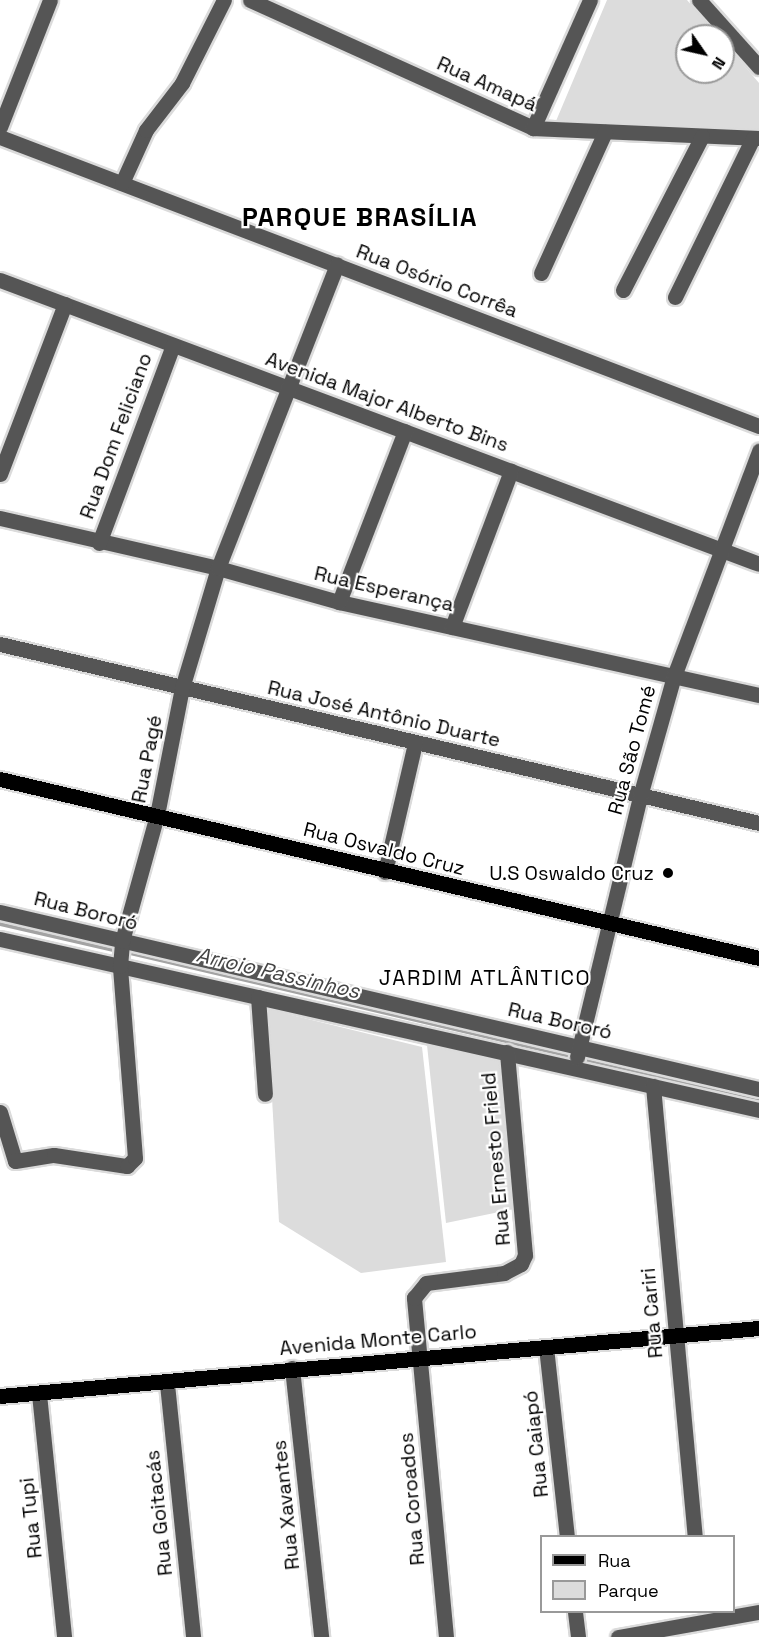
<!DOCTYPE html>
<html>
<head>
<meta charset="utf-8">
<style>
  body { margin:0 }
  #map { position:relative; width:759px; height:1637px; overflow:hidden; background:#fff; font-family:"Space Grotesk",sans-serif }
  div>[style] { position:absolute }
  .green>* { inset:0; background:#dcdcdc }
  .stream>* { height:4px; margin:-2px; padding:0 2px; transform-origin:2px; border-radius:2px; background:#a3a3a3 }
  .roads { filter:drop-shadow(2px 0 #dbdbdb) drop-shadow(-2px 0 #dbdbdb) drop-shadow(0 2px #dbdbdb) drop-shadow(0 -2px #dbdbdb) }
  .minor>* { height:15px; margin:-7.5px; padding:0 7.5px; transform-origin:7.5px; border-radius:7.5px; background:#555 }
  .major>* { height:15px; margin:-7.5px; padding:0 7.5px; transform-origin:7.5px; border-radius:7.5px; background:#000 }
  .dots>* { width:16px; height:16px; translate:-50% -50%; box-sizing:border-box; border:3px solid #fff; border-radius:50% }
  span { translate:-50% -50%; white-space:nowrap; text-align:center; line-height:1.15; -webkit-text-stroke:4.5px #fff; paint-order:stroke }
  .street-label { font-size:20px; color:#000 }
  .poi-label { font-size:20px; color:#000 }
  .right { translate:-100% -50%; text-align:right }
  .water-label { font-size:21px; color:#444; font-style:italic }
  .neighbourhood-label { font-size:21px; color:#000; letter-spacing:1.5px }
  .district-label { font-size:26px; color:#000; font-weight:700; letter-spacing:1.5px }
  .legend { position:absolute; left:540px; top:1535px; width:195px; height:78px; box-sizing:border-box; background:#fff; border:2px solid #999; margin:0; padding:8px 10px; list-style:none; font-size:18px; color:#000 }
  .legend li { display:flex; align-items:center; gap:12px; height:30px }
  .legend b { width:30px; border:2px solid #999 }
  .north { position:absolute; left:675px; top:24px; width:60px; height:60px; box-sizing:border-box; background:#fff; border:2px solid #999; border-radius:50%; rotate:124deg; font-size:16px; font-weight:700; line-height:24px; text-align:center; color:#000 }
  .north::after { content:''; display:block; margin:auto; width:21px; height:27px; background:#000; clip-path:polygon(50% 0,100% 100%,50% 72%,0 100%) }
</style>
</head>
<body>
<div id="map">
  <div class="green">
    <div style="clip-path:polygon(607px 0,687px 0,718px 36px,687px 36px,687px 72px,723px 72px,723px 41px,759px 83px,759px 130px,556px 121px)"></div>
    <div style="clip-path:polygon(267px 1009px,422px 1047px,446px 1262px,361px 1273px,279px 1222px)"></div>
    <div style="clip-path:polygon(427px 1045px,501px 1057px,514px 1209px,446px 1223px)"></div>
  </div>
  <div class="stream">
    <div style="left:0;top:924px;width:121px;rotate:12.9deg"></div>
    <div style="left:126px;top:952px;width:460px;rotate:13.2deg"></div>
    <div style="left:582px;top:1059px;width:182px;rotate:13deg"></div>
  </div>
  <div class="roads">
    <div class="minor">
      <div style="left:250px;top:0;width:311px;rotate:24.3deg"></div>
      <div style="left:533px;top:128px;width:226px;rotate:2.5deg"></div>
      <div style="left:699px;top:0;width:90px;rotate:48.2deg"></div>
      <div style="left:0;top:127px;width:136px;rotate:-68.5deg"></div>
      <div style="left:533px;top:128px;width:140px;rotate:-66deg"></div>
      <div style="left:0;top:137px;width:812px;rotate:20.85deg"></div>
      <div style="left:122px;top:183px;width:58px;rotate:-65.6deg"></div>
      <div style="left:146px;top:130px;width:59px;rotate:-52.5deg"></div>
      <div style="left:182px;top:83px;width:93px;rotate:-63.2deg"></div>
      <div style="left:541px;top:273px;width:155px;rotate:-65.6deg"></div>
      <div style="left:0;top:280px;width:810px;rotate:20.51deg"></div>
      <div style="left:623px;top:290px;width:173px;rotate:-62.8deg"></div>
      <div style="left:675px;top:297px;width:177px;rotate:-63.9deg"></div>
      <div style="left:0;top:474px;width:182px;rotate:-69.1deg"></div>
      <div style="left:0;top:518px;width:224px;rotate:12.9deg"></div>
      <div style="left:218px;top:568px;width:126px;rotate:15.7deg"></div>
      <div style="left:339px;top:602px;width:430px;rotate:12.5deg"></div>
      <div style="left:99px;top:543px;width:211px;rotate:-69.5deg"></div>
      <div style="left:339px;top:602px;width:183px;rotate:-68.9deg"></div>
      <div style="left:452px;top:627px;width:167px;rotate:-69.3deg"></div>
      <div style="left:0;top:644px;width:780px;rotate:13.27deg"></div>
      <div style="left:385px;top:872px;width:132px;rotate:-76.9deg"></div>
      <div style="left:0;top:912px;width:779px;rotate:13.13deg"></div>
      <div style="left:0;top:939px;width:778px;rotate:12.7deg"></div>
      <div style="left:258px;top:997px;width:97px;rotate:85.9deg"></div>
      <div style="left:577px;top:1057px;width:268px;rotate:-76.4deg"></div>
      <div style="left:640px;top:796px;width:125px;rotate:-74.2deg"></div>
      <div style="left:674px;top:676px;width:241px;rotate:-69.3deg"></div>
      <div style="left:653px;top:1086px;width:452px;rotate:84.7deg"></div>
      <div style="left:0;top:1112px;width:51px;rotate:73deg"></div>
      <div style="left:15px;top:1161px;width:39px;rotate:-9deg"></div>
      <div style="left:54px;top:1155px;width:74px;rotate:8.6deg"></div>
      <div style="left:127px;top:1166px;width:11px;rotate:-45deg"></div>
      <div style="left:135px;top:1158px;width:193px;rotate:-94.5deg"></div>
      <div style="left:120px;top:966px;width:25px;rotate:-85deg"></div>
      <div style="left:122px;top:941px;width:131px;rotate:-74.5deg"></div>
      <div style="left:157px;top:815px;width:129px;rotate:-78.9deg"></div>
      <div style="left:182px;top:688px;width:125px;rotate:-73.3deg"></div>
      <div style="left:218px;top:568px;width:326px;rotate:-68.6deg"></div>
      <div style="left:546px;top:1347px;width:190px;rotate:83.7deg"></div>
      <div style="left:292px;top:1368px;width:271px;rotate:83.8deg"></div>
      <div style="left:167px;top:1384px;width:254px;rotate:84.1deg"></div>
      <div style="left:39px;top:1394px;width:244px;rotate:84.1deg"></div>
      <div style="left:575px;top:1612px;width:25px;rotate:83deg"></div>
      <div style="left:446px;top:1637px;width:341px;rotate:-95.4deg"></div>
      <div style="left:414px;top:1298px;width:19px;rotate:-51deg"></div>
      <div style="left:426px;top:1283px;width:79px;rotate:-7.3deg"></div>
      <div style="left:504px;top:1273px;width:19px;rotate:-28deg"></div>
      <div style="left:521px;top:1264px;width:10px;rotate:-66deg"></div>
      <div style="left:525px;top:1255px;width:204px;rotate:-95.1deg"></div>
      <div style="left:618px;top:1637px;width:143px;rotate:-10.1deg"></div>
    </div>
    <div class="major">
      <div style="left:0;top:779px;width:780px;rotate:13.27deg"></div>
      <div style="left:0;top:1396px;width:762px;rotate:-5.12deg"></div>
    </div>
  </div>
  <div class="dots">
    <div style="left:668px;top:873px;background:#000"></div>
  </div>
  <div class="street-label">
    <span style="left:487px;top:84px;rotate:24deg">Rua Amapá</span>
    <span style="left:437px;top:281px;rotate:21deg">Rua Osório Corrêa</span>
    <span style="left:387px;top:402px;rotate:20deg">Avenida Major Alberto Bins</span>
    <span style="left:116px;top:436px;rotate:-70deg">Rua Dom Feliciano</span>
    <span style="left:384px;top:589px;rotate:13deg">Rua Esperança</span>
    <span style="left:384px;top:714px;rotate:13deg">Rua José Antônio Duarte</span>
    <span style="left:632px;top:750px;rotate:-75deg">Rua São Tomé</span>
    <span style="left:147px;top:759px;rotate:-79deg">Rua Pagé</span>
    <span style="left:384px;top:849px;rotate:14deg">Rua Osvaldo Cruz</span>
    <span style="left:86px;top:911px;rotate:14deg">Rua Bororó</span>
    <span style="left:560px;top:1021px;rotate:13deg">Rua Bororó</span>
    <span style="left:496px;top:1159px;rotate:-95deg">Rua Ernesto Frield</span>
    <span style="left:652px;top:1313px;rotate:-95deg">Rua Cariri</span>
    <span style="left:378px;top:1340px;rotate:-5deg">Avenida Monte Carlo</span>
    <span style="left:536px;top:1444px;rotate:-96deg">Rua Caiapó</span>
    <span style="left:412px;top:1499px;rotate:-95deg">Rua Coroados</span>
    <span style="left:286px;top:1505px;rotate:-96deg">Rua Xavantes</span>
    <span style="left:159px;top:1513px;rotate:-96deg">Rua Goitacás</span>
    <span style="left:31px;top:1518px;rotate:-96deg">Rua Tupi</span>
  </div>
  <div class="poi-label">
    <span class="right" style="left:654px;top:873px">U.S Oswaldo Cruz</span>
  </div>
  <div class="water-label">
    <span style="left:278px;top:973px;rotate:13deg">Arroio Passinhos</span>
  </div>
  <div class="neighbourhood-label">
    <span style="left:485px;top:978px">JARDIM ATLÂNTICO</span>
  </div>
  <div class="district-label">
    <span style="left:360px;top:218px">PARQUE BRASÍLIA</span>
  </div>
  <ul class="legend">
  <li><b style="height:8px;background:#000"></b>Rua</li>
  <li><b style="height:16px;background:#dcdcdc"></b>Parque</li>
  </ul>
  <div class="north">N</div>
</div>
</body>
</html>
